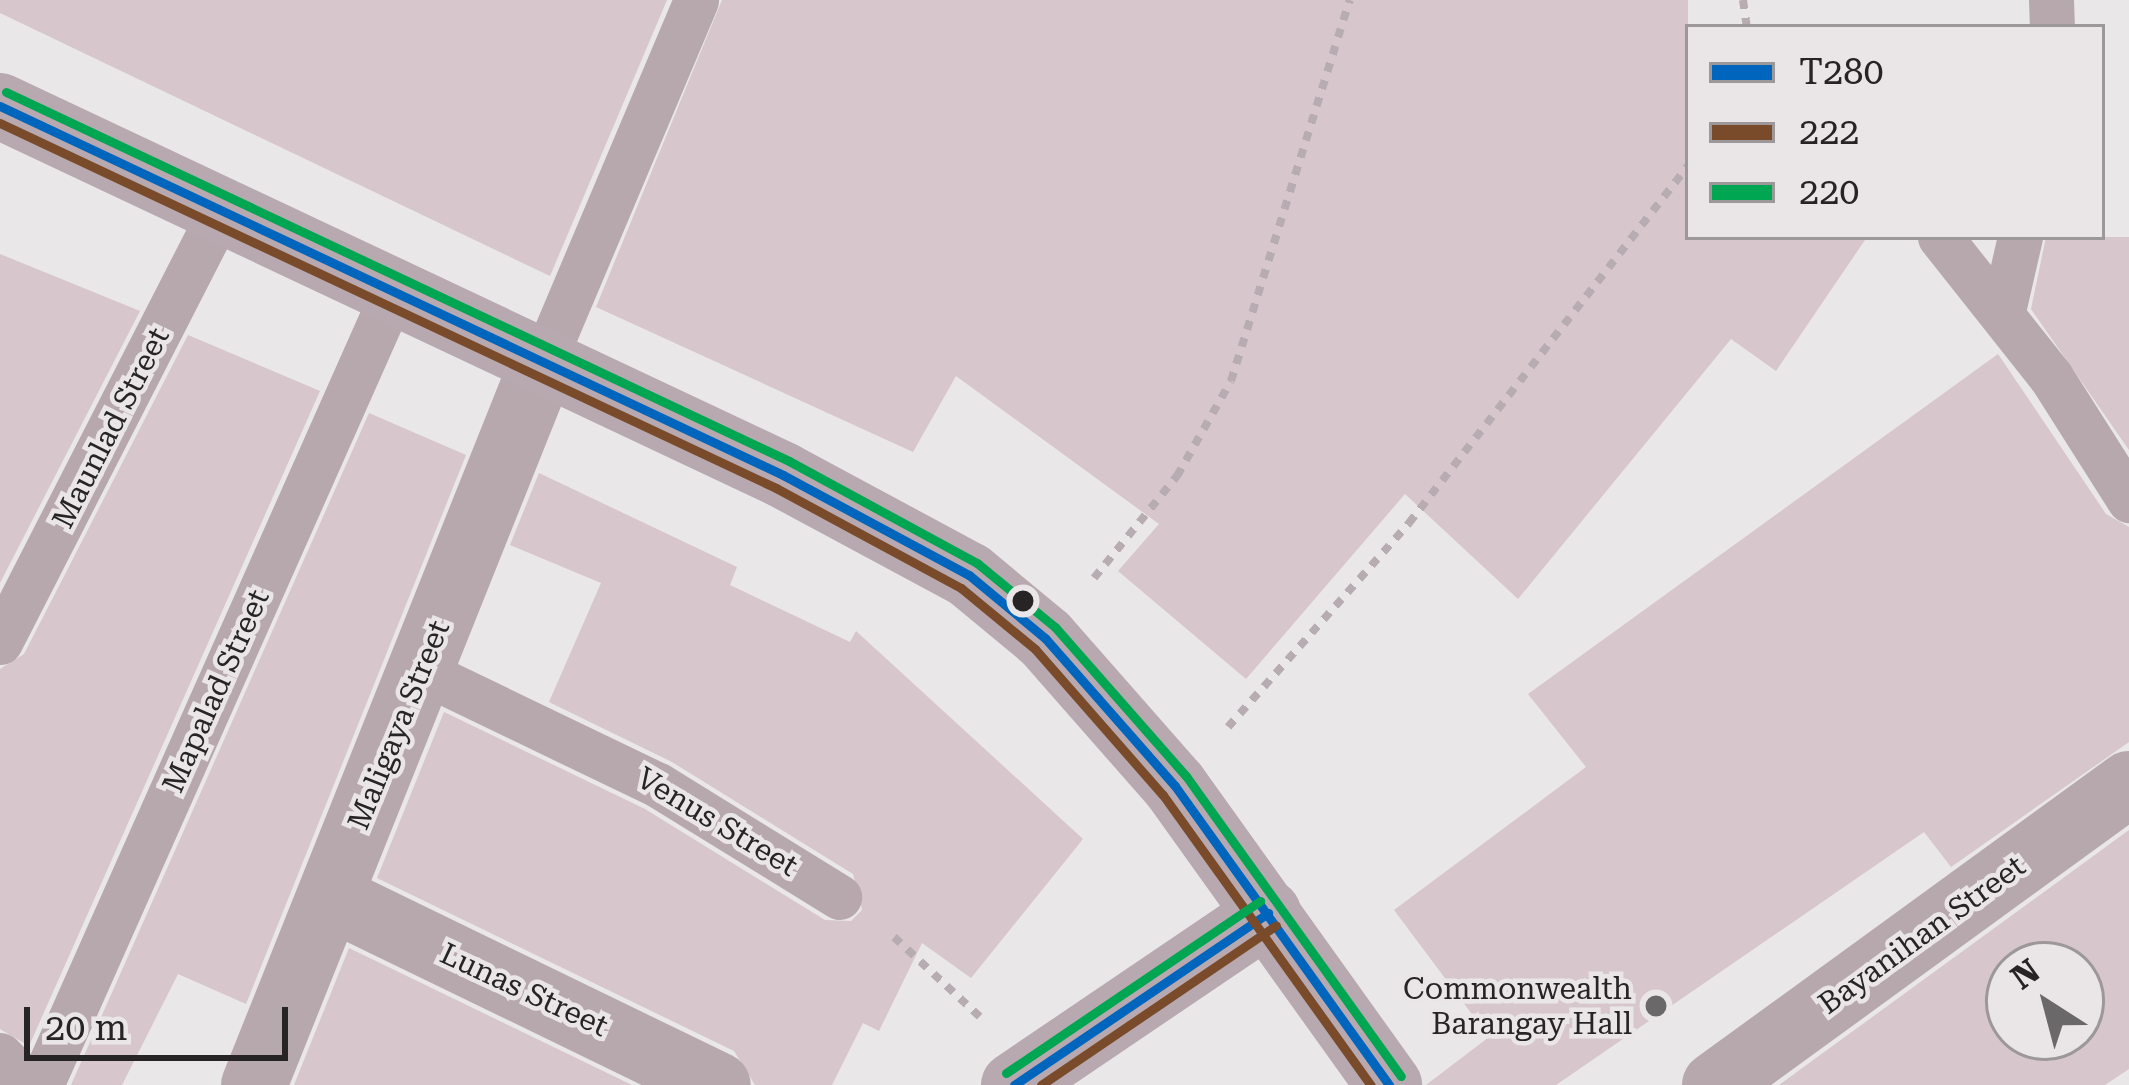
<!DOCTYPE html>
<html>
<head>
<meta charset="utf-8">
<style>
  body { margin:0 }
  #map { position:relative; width:2129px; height:1085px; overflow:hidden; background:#e9e7e8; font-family:"Roboto Serif",serif }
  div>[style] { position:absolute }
  .building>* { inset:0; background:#d7c6cc }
  .path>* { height:8px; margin-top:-4px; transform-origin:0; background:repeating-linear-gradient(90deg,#b7acb1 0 9px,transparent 0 18px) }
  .service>* { height:45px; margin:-22.5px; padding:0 22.5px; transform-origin:22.5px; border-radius:22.5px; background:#b7a8ae }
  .minor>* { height:66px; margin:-33px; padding:0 33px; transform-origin:33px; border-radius:33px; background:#b7a8ae }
  .primary>* { height:66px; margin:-33px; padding:0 33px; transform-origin:33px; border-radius:33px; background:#b7a9af }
  .bus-1>* { height:9px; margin:-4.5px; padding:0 4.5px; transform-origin:4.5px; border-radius:4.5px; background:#0065bd }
  .bus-2>* { height:9px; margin:-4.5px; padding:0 4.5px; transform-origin:4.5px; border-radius:4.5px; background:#7a4b2a }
  .bus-3>* { height:9px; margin:-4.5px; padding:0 4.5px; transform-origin:4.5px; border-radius:4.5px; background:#00a651 }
  .dots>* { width:33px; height:33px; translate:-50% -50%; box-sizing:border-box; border:6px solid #eae6e7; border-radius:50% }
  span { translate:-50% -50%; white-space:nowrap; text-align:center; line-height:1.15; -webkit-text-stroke:9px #eae6e7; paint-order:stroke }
  .street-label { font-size:30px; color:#262424 }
  .poi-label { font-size:30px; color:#262424 }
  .right { translate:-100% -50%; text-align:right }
  .legend { position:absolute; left:1685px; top:24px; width:420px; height:216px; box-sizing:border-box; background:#eae6e7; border:3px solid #9c9899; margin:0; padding:15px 21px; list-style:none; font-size:36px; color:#262424 }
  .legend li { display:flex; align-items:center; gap:24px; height:60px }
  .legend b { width:60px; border:3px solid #9c9899 }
  .north { position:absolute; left:1985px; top:941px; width:120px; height:120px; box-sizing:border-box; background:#eae6e7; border:3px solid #9c9899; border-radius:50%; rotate:324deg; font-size:33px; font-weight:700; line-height:48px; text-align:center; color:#262424 }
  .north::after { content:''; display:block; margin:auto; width:42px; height:54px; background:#6a6869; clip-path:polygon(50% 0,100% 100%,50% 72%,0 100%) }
  .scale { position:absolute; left:24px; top:1007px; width:264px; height:54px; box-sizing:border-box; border:6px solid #262424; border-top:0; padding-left:15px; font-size:36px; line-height:42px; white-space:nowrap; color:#262424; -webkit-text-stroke:9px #eae6e7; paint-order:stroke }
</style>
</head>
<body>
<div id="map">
  <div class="building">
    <div style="clip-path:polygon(0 0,667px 0,550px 276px,0 13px)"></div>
    <div style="clip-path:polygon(722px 0,1688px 0,1688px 237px,1867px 237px,1776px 371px,1731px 339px,1518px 599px,1405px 494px,1246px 679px,1118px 571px,1159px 524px,956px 376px,913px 452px,596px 307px)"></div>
    <div style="clip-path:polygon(2046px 237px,2129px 237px,2129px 450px,2031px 309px)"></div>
    <div style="clip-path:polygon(0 254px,140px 311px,0 583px)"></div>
    <div style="clip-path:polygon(188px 335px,320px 391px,29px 1046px,0 1029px,0 669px,24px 654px)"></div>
    <div style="clip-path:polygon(1998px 354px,2106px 514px,2129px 527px,2129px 742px,1951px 867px,1924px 832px,1556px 1085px,1426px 1085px,1489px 1037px,1394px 910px,1586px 767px,1528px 694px)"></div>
    <div style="clip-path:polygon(369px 413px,466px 455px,246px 1004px,178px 974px,122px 1085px,71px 1085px)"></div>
    <div style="clip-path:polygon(539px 473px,737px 567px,730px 585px,850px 642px,856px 631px,1083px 839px,971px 978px,922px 943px,879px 1031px,863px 1023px,832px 1085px,755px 1085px,734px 1051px,377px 878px,444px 712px,645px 809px,825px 920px,851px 921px,862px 910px,853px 874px,672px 762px,549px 702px,601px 583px,510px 545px)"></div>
    <div style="clip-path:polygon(evenodd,2129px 830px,2129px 1069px,2105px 1085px,1779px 1085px,2129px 830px,2009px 965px,2081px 965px,2081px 1037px,2009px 1037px,2009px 965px)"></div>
    <div style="clip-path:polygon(349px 948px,632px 1085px,294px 1085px)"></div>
  </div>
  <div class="path">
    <div style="left:1743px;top:0;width:27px;rotate:82deg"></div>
    <div style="left:1094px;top:578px;width:132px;rotate:-50.9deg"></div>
    <div style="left:1177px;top:476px;width:109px;rotate:-60.4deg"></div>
    <div style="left:1231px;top:381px;width:399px;rotate:-72.7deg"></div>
    <div style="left:1228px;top:727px;width:273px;rotate:-48.4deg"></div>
    <div style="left:1409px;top:523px;width:453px;rotate:-52deg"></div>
    <div style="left:894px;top:937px;width:117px;rotate:42.9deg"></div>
  </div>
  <div class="service">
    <div style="left:2051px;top:0;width:27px;rotate:88deg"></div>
    <div style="left:1940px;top:237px;width:179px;rotate:51.6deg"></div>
    <div style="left:2051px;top:377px;width:146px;rotate:57.6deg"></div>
    <div style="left:2003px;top:311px;width:76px;rotate:-77.1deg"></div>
    <div style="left:542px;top:365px;width:396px;rotate:-67.1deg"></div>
    <div style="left:0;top:642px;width:482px;rotate:-62.9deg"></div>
    <div style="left:421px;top:671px;width:263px;rotate:25.7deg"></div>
    <div style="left:658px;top:785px;width:213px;rotate:31.7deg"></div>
    <div style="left:0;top:1055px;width:42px;rotate:45deg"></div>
    <div style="left:41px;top:1085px;width:862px;rotate:-66.05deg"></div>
  </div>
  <div class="minor">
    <div style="left:330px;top:897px;width:431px;rotate:25.9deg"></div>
    <div style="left:254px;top:1085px;width:775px;rotate:-68.2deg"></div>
    <div style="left:1715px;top:1085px;width:512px;rotate:-36.02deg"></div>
  </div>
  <div class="primary">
    <div style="left:0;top:106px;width:866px;rotate:25.23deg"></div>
    <div style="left:783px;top:475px;width:211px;rotate:28.3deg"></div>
    <div style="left:969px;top:575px;width:99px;rotate:39.7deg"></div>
    <div style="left:1045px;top:638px;width:197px;rotate:48.7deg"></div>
    <div style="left:1175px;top:786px;width:368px;rotate:54.4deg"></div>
    <div style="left:1014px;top:1085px;width:307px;rotate:-34.1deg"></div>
  </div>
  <div class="bus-1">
    <div style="left:0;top:106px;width:866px;rotate:25.23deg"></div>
    <div style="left:783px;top:475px;width:211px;rotate:28.3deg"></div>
    <div style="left:969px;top:575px;width:99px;rotate:39.7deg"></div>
    <div style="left:1045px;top:638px;width:197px;rotate:48.7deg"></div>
    <div style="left:1175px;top:786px;width:368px;rotate:54.4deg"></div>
    <div style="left:1014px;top:1085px;width:307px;rotate:-34.1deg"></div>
  </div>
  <div class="bus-2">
    <div style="left:0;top:123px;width:858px;rotate:25.19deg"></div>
    <div style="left:776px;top:488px;width:210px;rotate:28.4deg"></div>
    <div style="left:961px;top:588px;width:96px;rotate:39.5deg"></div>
    <div style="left:1035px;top:649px;width:194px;rotate:48.8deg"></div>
    <div style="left:1163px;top:795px;width:357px;rotate:54.4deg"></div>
    <div style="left:1041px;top:1085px;width:284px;rotate:-34.2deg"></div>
  </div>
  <div class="bus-3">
    <div style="left:6px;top:92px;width:866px;rotate:25.23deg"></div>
    <div style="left:789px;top:461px;width:214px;rotate:28.5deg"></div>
    <div style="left:977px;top:563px;width:101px;rotate:39.4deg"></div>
    <div style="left:1055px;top:627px;width:198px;rotate:48.7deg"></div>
    <div style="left:1186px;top:776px;width:369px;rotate:54.4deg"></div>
    <div style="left:1006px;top:1073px;width:307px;rotate:-34.1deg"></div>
  </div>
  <div class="dots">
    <div style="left:1023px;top:601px;background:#262424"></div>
    <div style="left:1656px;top:1006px;background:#6a6869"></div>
  </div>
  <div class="street-label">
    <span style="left:111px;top:428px;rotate:-63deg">Maunlad Street</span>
    <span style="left:216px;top:691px;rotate:-66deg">Mapalad Street</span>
    <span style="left:399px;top:725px;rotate:-68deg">Maligaya Street</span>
    <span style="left:717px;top:822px;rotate:31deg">Venus Street</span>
    <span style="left:1922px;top:935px;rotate:-36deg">Bayanihan Street</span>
    <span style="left:524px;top:990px;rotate:25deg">Lunas Street</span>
  </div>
  <div class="poi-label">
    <span class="right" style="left:1632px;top:1006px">Commonwealth<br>Barangay Hall</span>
  </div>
  <ul class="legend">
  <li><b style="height:15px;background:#0065bd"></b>T280</li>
  <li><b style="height:15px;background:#7a4b2a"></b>222</li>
  <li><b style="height:15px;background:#00a651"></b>220</li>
  </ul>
  <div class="north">N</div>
  <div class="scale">20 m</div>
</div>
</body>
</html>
